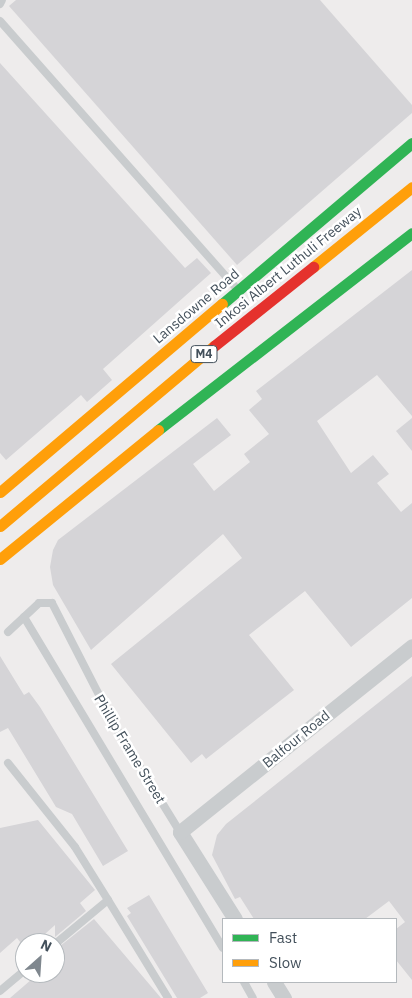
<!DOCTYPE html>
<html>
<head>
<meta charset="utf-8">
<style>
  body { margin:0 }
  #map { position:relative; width:412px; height:998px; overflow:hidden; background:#eeecec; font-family:"IBM Plex Sans",sans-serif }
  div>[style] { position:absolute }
  .building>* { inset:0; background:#d5d4d7 }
  .lane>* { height:8px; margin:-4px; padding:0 4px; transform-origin:4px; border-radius:4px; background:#c9ccce }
  .street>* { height:15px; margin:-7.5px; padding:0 7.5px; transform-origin:7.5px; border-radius:7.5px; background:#c9ccce }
  .fast>* { height:11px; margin:-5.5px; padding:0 5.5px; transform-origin:5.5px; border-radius:5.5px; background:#30b455 }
  .slow>* { height:11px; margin:-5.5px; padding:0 5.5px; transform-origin:5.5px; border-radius:5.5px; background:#ff9f0a }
  .jam>* { height:11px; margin:-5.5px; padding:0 5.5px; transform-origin:5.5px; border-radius:5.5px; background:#e5322d }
  span { translate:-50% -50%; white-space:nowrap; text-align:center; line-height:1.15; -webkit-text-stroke:5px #fff; paint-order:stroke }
  .shield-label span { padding:1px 4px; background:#fff; border:1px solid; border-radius:4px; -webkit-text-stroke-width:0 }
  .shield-label { font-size:12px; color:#43505b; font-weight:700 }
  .street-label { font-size:14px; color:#43505b }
  .legend { position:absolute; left:222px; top:918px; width:175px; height:65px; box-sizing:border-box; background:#fff; border:1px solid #b4b9bd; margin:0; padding:6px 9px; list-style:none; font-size:15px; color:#43505b }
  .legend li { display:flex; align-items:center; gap:10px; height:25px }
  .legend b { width:25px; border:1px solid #b4b9bd }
  .north { position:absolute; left:15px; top:933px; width:50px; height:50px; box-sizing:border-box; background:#fff; border:1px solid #b4b9bd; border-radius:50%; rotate:26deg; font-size:14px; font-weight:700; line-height:20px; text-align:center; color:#43505b }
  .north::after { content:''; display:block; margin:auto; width:18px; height:22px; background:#7f878e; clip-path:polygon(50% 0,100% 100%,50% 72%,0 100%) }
</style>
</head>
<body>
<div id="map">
  <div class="building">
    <div style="clip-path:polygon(16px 0,320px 0,412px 105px,412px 113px,237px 265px,9px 6px)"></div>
    <div style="clip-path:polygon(0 63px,185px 268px,197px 258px,211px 273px,103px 369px,112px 380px,87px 402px,81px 395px,6px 460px,0 453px)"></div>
    <div style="clip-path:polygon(412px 270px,412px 416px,377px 375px,317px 421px,351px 473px,373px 455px,389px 474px,377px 483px,401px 512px,412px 503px,412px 598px,351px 647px,305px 591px,249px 635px,294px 690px,206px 759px,202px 754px,191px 763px,111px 664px,242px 558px,223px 534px,91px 650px,53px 585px,50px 567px,53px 550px,58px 540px,217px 418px,231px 435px,193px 464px,214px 491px,250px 462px,244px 454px,269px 434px,249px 410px,262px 399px,256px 391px)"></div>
    <div style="clip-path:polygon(412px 418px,412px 451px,396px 431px)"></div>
    <div style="clip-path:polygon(0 656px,24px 695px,29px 692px,40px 707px,128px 851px,103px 866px,72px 814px,56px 807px,8px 728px,0 732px)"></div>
    <div style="clip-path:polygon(412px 676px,412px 980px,396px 960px,396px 929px,405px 922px,389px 901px,365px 919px,254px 919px,240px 897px,235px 899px,212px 855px,217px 835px,226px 824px)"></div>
    <div style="clip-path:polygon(38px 820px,95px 890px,80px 903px,86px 911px,55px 937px,55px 925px,35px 943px,21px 943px,17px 938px,0 953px,0 828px)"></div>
    <div style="clip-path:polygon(149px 895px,208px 993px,200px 998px,177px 998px,127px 916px,131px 913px,127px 908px)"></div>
    <div style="clip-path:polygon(94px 919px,161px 998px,10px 998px,39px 973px,55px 973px,55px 950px)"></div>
  </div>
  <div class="lane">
    <div style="left:0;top:4px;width:4px;rotate:-63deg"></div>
    <div style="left:0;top:21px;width:358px;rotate:48.5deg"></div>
    <div style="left:24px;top:617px;width:386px;rotate:59deg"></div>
    <div style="left:8px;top:632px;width:42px;rotate:-43.1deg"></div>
    <div style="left:39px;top:603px;width:13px"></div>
    <div style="left:52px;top:603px;width:140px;rotate:62.9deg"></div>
    <div style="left:116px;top:728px;width:122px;rotate:58.4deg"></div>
    <div style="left:8px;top:763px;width:107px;rotate:51.4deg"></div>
    <div style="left:75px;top:847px;width:62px;rotate:58.1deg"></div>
    <div style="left:108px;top:900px;width:69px;rotate:140.3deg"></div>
    <div style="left:108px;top:900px;width:115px;rotate:58.5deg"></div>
    <div style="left:244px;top:982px;width:18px;rotate:61deg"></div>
    <div style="left:0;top:991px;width:33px;rotate:-40deg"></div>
  </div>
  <div class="street">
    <div style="left:235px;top:919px;width:103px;rotate:-122.3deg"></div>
    <div style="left:180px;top:832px;width:297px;rotate:-38.7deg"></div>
    <div style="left:274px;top:982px;width:19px;rotate:58deg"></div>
  </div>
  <div class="fast">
    <div style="left:222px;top:304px;width:249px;rotate:-40.3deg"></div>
    <div style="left:158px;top:430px;width:321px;rotate:-37.8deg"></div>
  </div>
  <div class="slow">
    <div style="left:313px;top:267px;width:127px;rotate:-38.9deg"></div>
    <div style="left:0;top:492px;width:291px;rotate:-40.3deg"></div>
    <div style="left:0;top:526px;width:280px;rotate:-40.1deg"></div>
    <div style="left:0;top:559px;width:204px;rotate:-39.2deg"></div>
  </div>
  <div class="jam">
    <div style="left:214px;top:346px;width:127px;rotate:-38.6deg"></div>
  </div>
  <div class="shield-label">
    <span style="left:204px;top:354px">M4</span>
  </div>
  <div class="street-label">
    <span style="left:288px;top:267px;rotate:-39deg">Inkosi Albert Luthuli Freeway</span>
    <span style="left:196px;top:306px;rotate:-40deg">Lansdowne Road</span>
    <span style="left:296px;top:739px;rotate:-39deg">Balfour Road</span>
    <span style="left:130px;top:749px;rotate:59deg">Phillip Frame Street</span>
  </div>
  <ul class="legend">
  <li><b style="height:6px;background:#30b455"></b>Fast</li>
  <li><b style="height:6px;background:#ff9f0a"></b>Slow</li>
  </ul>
  <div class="north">N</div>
</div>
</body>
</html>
